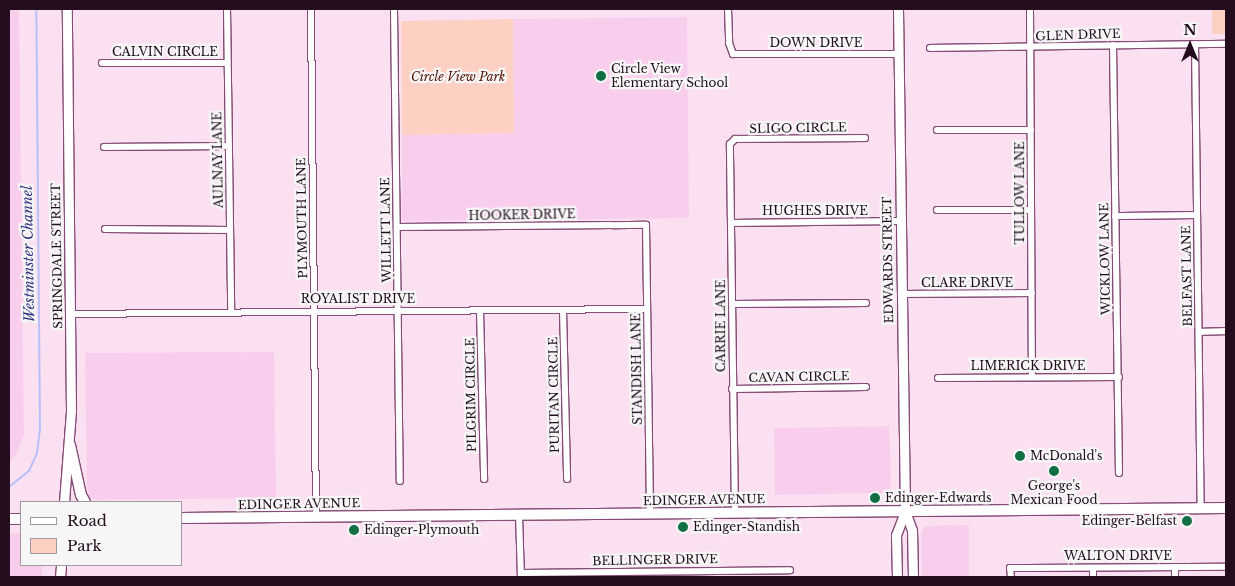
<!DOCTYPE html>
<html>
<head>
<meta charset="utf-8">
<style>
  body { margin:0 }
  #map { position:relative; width:1235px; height:586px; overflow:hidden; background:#fbe0f2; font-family:"Libre Baskerville",serif }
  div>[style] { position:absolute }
  .built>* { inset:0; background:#f9ceec }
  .green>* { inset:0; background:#fdd0c3 }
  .stream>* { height:2px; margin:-1px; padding:0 1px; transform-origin:1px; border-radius:1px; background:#b7c0f7 }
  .roads { filter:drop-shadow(1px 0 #844c76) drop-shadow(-1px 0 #844c76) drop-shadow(0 1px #844c76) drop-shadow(0 -1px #844c76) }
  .street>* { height:6px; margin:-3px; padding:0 3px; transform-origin:3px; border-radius:3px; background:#fff }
  .secondary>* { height:9px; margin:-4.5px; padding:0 4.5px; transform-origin:4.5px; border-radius:4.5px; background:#fff }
  .primary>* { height:10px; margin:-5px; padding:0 5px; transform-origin:5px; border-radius:5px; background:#fff }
  .dots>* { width:14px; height:14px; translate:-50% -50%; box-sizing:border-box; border:2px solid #f6f6f6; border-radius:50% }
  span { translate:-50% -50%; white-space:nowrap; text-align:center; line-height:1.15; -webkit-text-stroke:4.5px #f6f6f6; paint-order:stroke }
  .street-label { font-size:12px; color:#230d1e }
  .poi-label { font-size:12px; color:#230d1e }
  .left { translate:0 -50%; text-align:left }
  .right { translate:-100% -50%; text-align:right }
  .park-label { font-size:12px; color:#531100; font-style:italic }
  .water-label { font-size:14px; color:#323481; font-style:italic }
  .frame { position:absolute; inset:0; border:10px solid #230d1e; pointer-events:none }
  .legend { position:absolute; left:20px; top:501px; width:162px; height:65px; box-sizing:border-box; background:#f6f6f6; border:1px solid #a299a0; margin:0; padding:6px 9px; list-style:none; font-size:15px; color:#230d1e }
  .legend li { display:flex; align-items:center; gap:10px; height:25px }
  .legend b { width:25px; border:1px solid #a299a0 }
  .north { position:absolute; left:1165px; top:20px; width:50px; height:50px; -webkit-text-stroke:4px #f6f6f6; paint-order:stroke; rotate:0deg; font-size:14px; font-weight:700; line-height:20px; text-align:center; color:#230d1e }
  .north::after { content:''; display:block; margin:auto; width:18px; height:22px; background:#230d1e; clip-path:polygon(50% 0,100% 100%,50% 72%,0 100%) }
</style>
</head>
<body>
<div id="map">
  <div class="built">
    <div style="clip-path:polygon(9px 9px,19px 9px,24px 435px,17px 453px,9px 463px)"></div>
    <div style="clip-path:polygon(687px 17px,689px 218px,402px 221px,402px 135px,514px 133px,513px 19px)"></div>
    <div style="clip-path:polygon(274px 352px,276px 498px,98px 500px,90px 498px,87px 489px,85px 353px)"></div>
    <div style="clip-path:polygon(889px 426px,891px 478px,890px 488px,885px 493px,775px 495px,774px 428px)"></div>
    <div style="clip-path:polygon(969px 525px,969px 576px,922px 577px,921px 533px,924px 528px,927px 526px)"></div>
    <div style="clip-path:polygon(9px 533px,21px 533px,21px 565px,42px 565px,42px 577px,9px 577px)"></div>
  </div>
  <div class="green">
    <div style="clip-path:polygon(1212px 9px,1226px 9px,1226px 34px,1212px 34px)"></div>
    <div style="clip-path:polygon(513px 19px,514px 133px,402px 135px,401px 21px)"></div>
  </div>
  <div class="stream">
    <div style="left:9px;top:487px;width:26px;rotate:-39deg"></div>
    <div style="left:29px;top:471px;width:20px;rotate:-66deg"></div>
    <div style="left:37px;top:453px;width:23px;rotate:-83deg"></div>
    <div style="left:40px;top:430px;width:421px;rotate:-90.5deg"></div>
  </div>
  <div class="roads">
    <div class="street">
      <div style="left:227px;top:9px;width:302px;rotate:89.2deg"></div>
      <div style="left:311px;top:9px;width:508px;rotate:89.44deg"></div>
      <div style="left:394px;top:9px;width:472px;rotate:89.3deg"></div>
      <div style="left:728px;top:9px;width:34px;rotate:88deg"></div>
      <div style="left:729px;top:43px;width:12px;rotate:70deg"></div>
      <div style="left:733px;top:54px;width:165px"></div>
      <div style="left:1030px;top:9px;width:368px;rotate:89.7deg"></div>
      <div style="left:1195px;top:44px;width:464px;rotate:89.3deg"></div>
      <div style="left:1113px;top:45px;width:428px;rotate:89.2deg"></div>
      <div style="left:930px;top:48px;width:296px;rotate:-0.8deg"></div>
      <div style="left:102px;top:63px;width:125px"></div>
      <div style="left:937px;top:130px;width:94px"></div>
      <div style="left:104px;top:147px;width:125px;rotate:-0.5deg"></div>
      <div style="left:937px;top:210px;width:94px"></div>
      <div style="left:1115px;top:216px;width:82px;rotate:-0.7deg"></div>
      <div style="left:731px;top:223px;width:169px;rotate:-0.7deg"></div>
      <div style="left:398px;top:227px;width:248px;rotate:-0.5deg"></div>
      <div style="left:646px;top:225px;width:288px;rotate:89.2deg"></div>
      <div style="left:105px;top:229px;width:125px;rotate:0.5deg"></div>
      <div style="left:901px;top:294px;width:131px;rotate:-0.4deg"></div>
      <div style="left:733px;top:304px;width:133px;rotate:-0.4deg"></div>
      <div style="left:480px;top:310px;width:169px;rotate:88.6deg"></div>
      <div style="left:563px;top:310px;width:169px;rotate:88.6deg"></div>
      <div style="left:70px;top:314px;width:577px;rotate:-0.5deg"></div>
      <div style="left:1199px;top:332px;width:27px;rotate:-2deg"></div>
      <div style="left:938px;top:378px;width:181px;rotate:-0.3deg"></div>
      <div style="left:732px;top:389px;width:134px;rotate:-0.9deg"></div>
      <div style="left:735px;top:512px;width:368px;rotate:-90.8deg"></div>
      <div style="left:730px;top:144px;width:7px;rotate:-45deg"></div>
      <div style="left:735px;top:139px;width:130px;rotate:-0.4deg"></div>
      <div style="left:519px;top:515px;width:62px;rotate:88.2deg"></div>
      <div style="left:1175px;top:567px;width:10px;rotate:90deg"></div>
      <div style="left:1093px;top:568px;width:9px;rotate:90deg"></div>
      <div style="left:521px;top:573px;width:269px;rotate:-0.6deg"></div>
      <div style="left:1011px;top:577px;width:9px;rotate:-96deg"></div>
      <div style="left:1010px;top:568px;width:216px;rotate:-0.3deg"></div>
    </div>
    <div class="secondary">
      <div style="left:898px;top:9px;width:502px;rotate:89.2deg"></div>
      <div style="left:905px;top:511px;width:20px;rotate:70deg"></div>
      <div style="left:912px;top:530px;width:47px;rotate:88.8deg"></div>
      <div style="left:64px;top:502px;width:92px;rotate:-85.6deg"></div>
      <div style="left:71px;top:410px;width:401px;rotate:-90.6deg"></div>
      <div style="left:60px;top:577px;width:12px;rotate:-85deg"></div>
      <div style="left:897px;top:577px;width:42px;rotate:-91.4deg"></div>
      <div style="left:896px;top:535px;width:26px;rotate:-69deg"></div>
    </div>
    <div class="primary">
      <div style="left:70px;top:445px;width:51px;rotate:77.6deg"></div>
      <div style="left:81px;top:495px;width:8px;rotate:60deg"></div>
      <div style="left:181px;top:518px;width:1045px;rotate:-0.55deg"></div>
      <div style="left:9px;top:519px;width:12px"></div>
    </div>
  </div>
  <div class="dots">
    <div style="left:601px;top:76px;background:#126f44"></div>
    <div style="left:1020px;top:456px;background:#126f44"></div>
    <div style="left:1054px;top:471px;background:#126f44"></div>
    <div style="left:875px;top:498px;background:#126f44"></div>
    <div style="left:1187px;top:521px;background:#126f44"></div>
    <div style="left:683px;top:527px;background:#126f44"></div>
    <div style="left:354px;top:530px;background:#126f44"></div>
  </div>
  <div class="street-label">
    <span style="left:1078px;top:35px;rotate:-2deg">GLEN DRIVE</span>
    <span style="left:816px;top:43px">DOWN DRIVE</span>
    <span style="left:165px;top:52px">CALVIN CIRCLE</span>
    <span style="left:798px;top:128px;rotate:-1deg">SLIGO CIRCLE</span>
    <span style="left:218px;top:160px;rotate:-91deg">AULNAY LANE</span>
    <span style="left:1020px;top:193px;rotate:-90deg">TULLOW LANE</span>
    <span style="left:815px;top:211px">HUGHES DRIVE</span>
    <span style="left:522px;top:215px;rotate:-1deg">HOOKER DRIVE</span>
    <span style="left:302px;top:218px;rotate:-91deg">PLYMOUTH LANE</span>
    <span style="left:386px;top:230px;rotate:-91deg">WILLETT LANE</span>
    <span style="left:57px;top:256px;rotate:-91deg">SPRINGDALE STREET</span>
    <span style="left:1105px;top:259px;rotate:-91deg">WICKLOW LANE</span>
    <span style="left:888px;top:260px;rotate:-91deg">EDWARDS STREET</span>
    <span style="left:1187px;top:276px;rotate:-91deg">BELFAST LANE</span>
    <span style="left:967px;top:283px">CLARE DRIVE</span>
    <span style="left:358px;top:299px">ROYALIST DRIVE</span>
    <span style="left:721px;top:326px;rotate:-90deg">CARRIE LANE</span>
    <span style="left:1028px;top:366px">LIMERICK DRIVE</span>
    <span style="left:637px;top:369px;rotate:-91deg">STANDISH LANE</span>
    <span style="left:799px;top:377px;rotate:-1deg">CAVAN CIRCLE</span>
    <span style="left:471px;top:395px;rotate:-91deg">PILGRIM CIRCLE</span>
    <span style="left:554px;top:395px;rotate:-91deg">PURITAN CIRCLE</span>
    <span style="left:704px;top:500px;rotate:-1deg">EDINGER AVENUE</span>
    <span style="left:299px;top:504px;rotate:-1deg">EDINGER AVENUE</span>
    <span style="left:1118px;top:556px">WALTON DRIVE</span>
    <span style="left:655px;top:560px;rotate:-1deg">BELLINGER DRIVE</span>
  </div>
  <div class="poi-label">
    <span class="left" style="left:611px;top:76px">Circle View<br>Elementary School</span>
    <span class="left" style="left:1030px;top:456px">McDonald's</span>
    <span style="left:1054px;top:493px">George's<br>Mexican Food</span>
    <span class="left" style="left:885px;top:498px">Edinger-Edwards</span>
    <span class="right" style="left:1177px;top:521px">Edinger-Belfast</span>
    <span class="left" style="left:693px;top:527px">Edinger-Standish</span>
    <span class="left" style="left:364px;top:530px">Edinger-Plymouth</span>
  </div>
  <div class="park-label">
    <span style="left:458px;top:77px">Circle View Park</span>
  </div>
  <div class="water-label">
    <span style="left:28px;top:254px;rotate:-91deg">Westminster Channel</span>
  </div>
  <div class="frame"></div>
  <ul class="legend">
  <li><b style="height:6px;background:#fff"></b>Road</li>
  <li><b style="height:14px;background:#fdd0c3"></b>Park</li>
  </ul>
  <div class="north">N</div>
</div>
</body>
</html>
